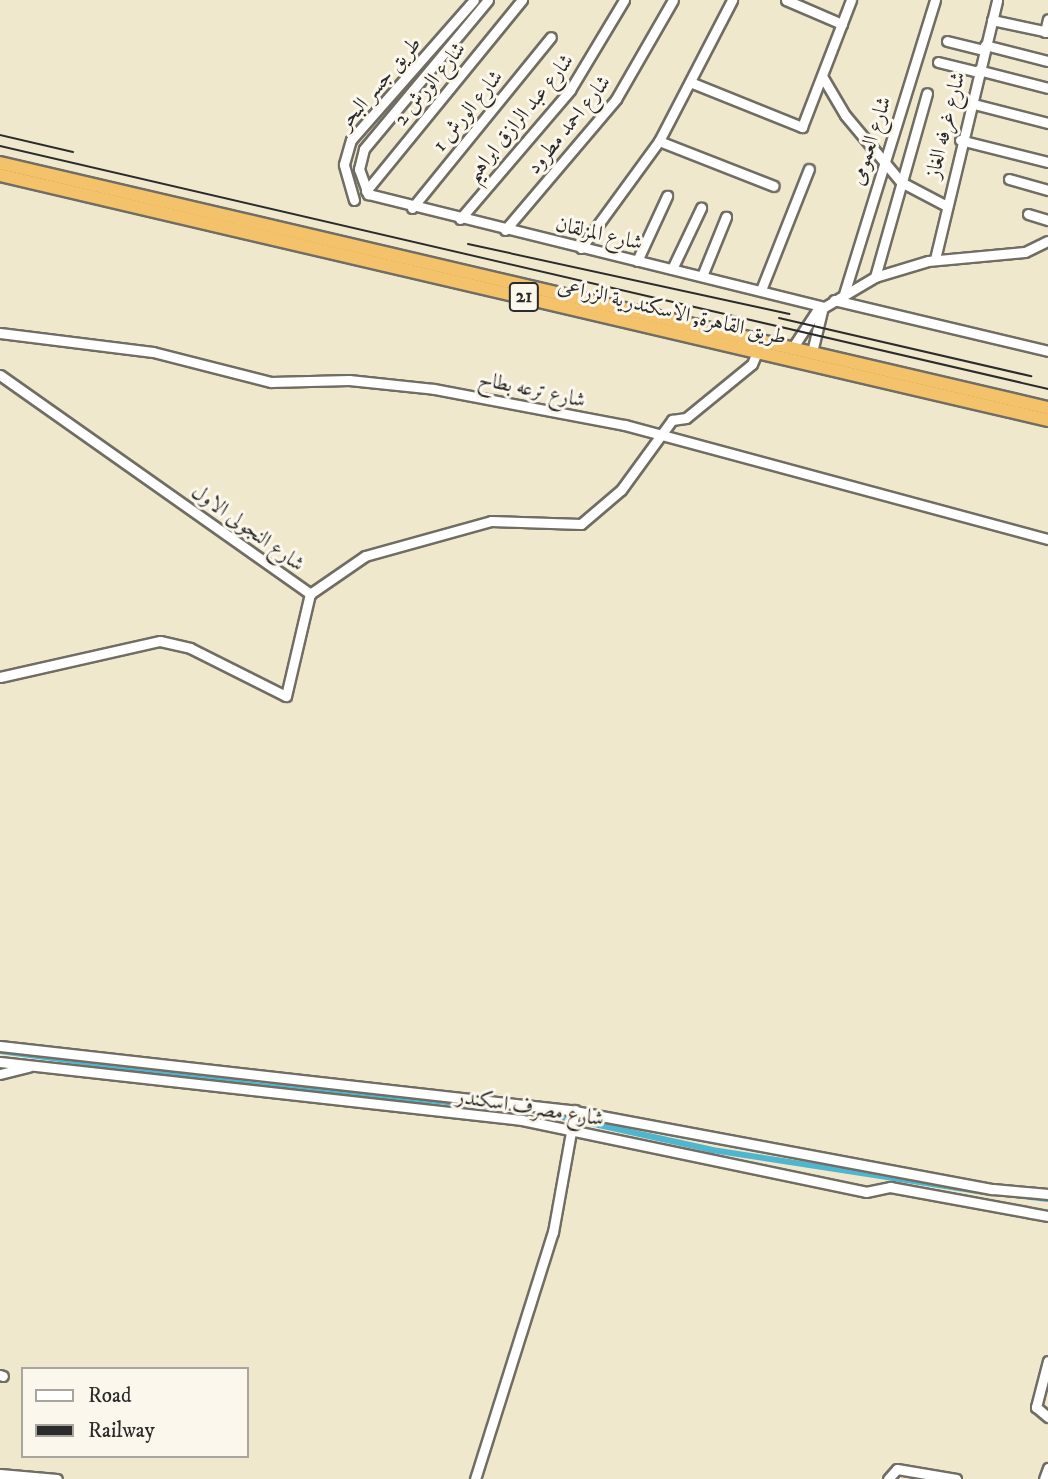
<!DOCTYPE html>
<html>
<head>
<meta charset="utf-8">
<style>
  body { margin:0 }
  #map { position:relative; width:1048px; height:1479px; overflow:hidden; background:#f0e8cd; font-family:"IM FELL DW Pica",Amiri,serif }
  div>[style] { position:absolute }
  .canal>* { height:6px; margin:-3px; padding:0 3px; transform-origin:3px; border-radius:3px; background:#50b5cf }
  .roads { filter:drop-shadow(2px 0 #706d64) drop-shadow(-2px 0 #706d64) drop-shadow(0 2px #706d64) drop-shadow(0 -2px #706d64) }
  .minor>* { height:9px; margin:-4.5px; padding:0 4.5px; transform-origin:4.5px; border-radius:4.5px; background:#fff }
  .highway>* { height:12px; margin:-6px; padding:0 6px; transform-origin:6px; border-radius:6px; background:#f3c26a }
  .rail>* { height:2px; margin:-1px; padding:0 1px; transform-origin:1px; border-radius:1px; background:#2b2b2b }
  span { translate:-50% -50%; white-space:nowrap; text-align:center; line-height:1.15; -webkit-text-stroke:6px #fbf7ec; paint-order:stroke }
  .shield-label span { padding:2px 5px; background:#fbf7ec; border:2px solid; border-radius:5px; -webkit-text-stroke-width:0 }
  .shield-label { font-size:19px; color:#2b2b2b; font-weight:700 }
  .street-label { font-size:21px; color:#2b2b2b }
  .legend { position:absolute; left:21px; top:1367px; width:228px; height:91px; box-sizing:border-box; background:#fbf7ec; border:2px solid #a8a59f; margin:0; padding:9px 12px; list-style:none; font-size:21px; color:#2b2b2b }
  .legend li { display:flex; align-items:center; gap:14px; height:35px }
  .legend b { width:35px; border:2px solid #a8a59f }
</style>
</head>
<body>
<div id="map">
  <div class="canal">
    <div style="left:0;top:1051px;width:266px;rotate:7.6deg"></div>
    <div style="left:264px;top:1086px;width:263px;rotate:5deg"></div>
    <div style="left:526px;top:1109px;width:190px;rotate:12.4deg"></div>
    <div style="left:712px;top:1150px;width:282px;rotate:8.8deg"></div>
    <div style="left:1006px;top:1194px;width:42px;rotate:6.8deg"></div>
  </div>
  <div class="roads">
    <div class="minor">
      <div style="left:488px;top:0;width:194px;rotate:129.8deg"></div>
      <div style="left:364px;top:149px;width:21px;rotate:104deg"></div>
      <div style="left:359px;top:169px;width:27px;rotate:70deg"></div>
      <div style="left:368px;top:194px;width:469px;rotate:13.9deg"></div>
      <div style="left:786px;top:0;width:61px;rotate:23.2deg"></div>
      <div style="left:992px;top:20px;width:57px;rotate:12.1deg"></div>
      <div style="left:1045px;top:32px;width:13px;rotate:-77deg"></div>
      <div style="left:947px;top:41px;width:37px;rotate:14deg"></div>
      <div style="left:985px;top:45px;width:65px;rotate:14.3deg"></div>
      <div style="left:938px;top:62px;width:41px;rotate:14deg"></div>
      <div style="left:978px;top:70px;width:72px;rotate:14.4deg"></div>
      <div style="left:822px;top:76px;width:45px;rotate:59.5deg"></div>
      <div style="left:845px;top:115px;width:87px;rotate:50.1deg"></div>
      <div style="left:901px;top:182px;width:50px;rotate:27.6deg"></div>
      <div style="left:690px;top:82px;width:121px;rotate:21.9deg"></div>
      <div style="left:802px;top:127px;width:136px;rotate:-68.9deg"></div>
      <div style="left:970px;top:103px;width:81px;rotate:14.4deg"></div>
      <div style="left:960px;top:140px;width:91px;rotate:14deg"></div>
      <div style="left:659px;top:141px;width:123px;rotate:21.4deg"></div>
      <div style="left:1009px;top:179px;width:41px;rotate:15.8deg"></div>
      <div style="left:366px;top:191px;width:247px;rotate:-50.8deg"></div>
      <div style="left:354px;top:200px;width:37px;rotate:-106deg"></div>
      <div style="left:344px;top:164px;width:25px;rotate:-74deg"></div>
      <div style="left:351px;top:140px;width:186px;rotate:-48.7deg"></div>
      <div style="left:412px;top:208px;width:220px;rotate:-50.9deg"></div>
      <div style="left:1028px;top:214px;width:21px;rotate:17deg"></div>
      <div style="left:460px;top:219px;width:170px;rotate:-49.5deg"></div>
      <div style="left:570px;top:90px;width:105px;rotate:-59deg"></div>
      <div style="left:505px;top:230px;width:172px;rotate:-49.7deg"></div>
      <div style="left:616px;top:99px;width:114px;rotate:-60.1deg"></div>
      <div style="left:581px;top:248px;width:132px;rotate:-53.9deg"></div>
      <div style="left:659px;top:141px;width:159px;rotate:-62.6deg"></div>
      <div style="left:935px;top:259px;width:266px;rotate:-76.5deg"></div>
      <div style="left:637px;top:261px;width:72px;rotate:-65.2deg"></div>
      <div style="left:672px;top:269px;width:68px;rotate:-64.6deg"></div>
      <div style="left:702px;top:276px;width:64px;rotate:-67.9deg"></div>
      <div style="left:875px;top:277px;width:191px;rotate:-74.2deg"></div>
      <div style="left:761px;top:290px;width:130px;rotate:-68.4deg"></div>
      <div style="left:844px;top:294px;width:308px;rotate:-72.8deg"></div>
      <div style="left:834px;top:300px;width:220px;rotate:13.4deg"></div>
      <div style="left:0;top:333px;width:154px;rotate:7.1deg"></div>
      <div style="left:153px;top:352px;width:122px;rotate:14.3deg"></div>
      <div style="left:271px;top:382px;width:78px;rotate:-1.5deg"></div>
      <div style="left:349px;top:380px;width:85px;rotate:6deg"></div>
      <div style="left:434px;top:389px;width:194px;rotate:10.7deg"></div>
      <div style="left:625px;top:425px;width:438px;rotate:15.1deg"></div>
      <div style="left:793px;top:347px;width:42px;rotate:-56.7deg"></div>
      <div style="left:816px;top:312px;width:69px;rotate:-30.7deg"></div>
      <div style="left:875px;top:277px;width:55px;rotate:-16.8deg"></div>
      <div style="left:928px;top:261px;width:97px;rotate:-5.3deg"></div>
      <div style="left:1025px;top:252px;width:25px;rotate:-26deg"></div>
      <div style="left:812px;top:352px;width:46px;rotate:-76.3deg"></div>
      <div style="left:0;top:375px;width:380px;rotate:35.2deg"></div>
      <div style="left:310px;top:594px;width:67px;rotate:-34.6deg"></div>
      <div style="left:365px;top:556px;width:131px;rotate:-15.5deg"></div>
      <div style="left:491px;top:521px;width:90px;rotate:1.9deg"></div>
      <div style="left:581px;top:524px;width:52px;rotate:-40.4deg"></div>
      <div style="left:621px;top:490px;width:87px;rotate:-53.9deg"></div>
      <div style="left:672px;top:420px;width:14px;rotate:-8deg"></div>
      <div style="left:686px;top:418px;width:85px;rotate:-39.3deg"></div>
      <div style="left:752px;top:364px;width:13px;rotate:-67deg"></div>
      <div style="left:0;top:677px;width:164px;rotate:-12.7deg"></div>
      <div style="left:160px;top:641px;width:31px;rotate:13deg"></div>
      <div style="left:190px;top:648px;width:107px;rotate:26.6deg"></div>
      <div style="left:286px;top:696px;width:105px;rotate:-76.8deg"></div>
      <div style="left:0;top:1046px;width:573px;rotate:6.42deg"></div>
      <div style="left:569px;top:1110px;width:431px;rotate:10.6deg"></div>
      <div style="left:993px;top:1189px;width:55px;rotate:5.2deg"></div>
      <div style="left:0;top:1062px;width:525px;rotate:6.34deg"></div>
      <div style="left:522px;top:1120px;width:351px;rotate:11.8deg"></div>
      <div style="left:866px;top:1192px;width:25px;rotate:-12deg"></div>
      <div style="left:890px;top:1187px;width:161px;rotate:10.4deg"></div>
      <div style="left:0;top:1074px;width:30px;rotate:-14deg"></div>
      <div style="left:1048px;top:1361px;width:48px;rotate:104.6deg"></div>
      <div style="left:1036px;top:1407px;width:16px;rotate:40deg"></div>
      <div style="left:0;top:1375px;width:3px;rotate:18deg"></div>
      <div style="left:0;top:1474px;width:57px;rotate:5deg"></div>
      <div style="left:475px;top:1479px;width:259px;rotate:-72.5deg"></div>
      <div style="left:553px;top:1232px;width:124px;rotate:-79.8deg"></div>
      <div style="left:888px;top:1479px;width:13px;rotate:-48deg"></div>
      <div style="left:897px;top:1469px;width:60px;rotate:9.6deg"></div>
      <div style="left:1044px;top:1479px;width:12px;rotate:-70deg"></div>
    </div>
    <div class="highway">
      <div style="left:0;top:163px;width:1076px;rotate:13.16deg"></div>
      <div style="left:0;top:175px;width:1076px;rotate:13.16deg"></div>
    </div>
  </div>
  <div class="rail">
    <div style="left:0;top:135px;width:75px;rotate:13.1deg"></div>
    <div style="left:0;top:146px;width:1076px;rotate:13.05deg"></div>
    <div style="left:468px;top:244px;width:329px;rotate:12.3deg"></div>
    <div style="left:779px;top:318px;width:259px;rotate:13deg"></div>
  </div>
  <div class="shield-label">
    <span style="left:524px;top:297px">21</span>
  </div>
  <div class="street-label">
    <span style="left:380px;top:83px;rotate:-49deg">طريق جسر البحر</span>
    <span style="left:430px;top:84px;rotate:-51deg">شارع الورش 2</span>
    <span style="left:468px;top:111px;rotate:-51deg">شارع الورش 1</span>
    <span style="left:520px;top:118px;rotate:-51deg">شارع عبد الرازق ابراهيم</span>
    <span style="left:569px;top:125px;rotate:-51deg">شارع احمد مطرود</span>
    <span style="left:946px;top:125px;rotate:-76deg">شارع غرفه الغاز</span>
    <span style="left:871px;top:141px;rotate:-72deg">شارع العمومى</span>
    <span style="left:599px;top:234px;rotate:13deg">شارع المزلقان</span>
    <span style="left:672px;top:312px;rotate:13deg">طريق القاهرة, الاسكندرية الزراعى</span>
    <span style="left:532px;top:390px;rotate:12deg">شارع ترعه بطاح</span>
    <span style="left:248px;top:528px;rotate:36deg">شارع النجولى الاول</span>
    <span style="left:530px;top:1108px;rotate:9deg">شارع مصرف اسكندر</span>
  </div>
  <ul class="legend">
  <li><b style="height:9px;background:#fff"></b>Road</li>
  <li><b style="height:9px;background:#2b2b2b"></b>Railway</li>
  </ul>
</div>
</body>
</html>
